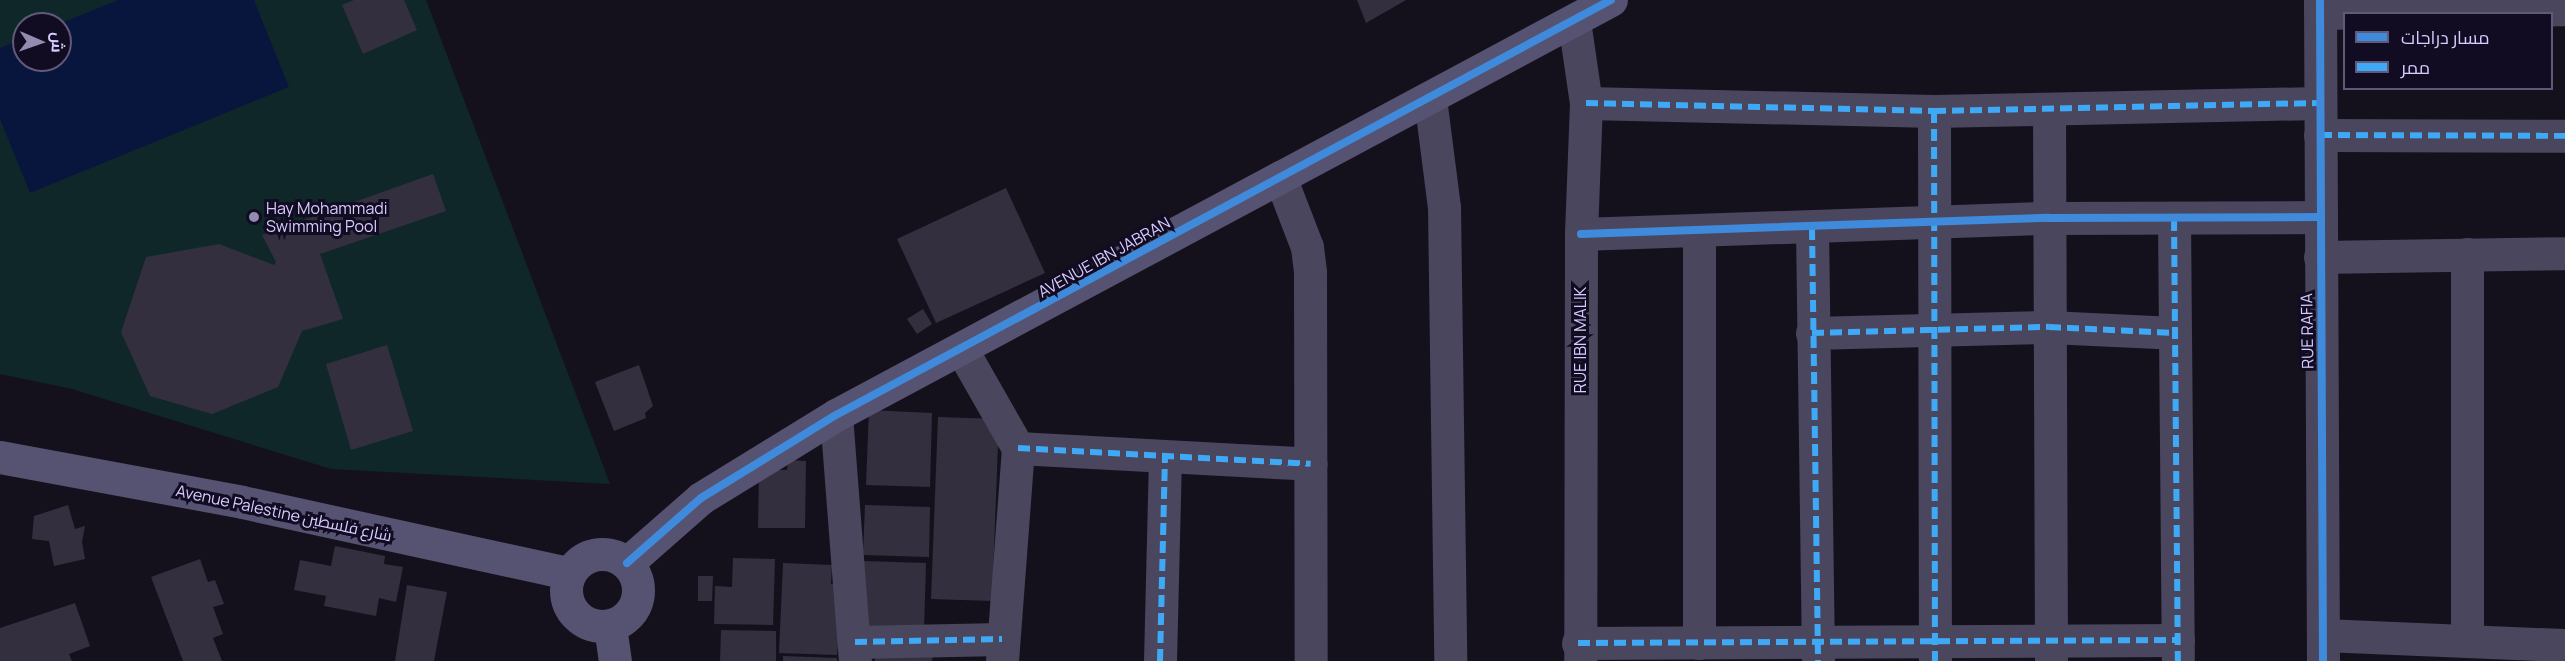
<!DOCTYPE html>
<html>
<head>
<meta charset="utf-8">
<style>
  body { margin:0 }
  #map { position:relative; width:2565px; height:661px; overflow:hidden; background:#14111d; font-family:Manrope,Cairo,sans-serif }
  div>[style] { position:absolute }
  .green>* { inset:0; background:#10272a }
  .water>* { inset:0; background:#08163d }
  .building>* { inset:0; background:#332f3f }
  .street>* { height:33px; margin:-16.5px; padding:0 16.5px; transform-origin:16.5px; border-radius:16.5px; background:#49465e }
  .secondary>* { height:33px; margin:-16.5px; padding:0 16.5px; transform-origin:16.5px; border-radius:16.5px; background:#565271 }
  .secondary>.ring { margin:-16.5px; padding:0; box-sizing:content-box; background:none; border:33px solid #565271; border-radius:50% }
  .quiet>* { height:6px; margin-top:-3px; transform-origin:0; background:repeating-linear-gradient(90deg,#3fa9f5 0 12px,transparent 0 18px) }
  .cycleway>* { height:8px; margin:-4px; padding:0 4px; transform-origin:4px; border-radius:4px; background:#408adc }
  .dots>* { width:16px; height:16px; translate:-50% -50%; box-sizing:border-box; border:3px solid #120c22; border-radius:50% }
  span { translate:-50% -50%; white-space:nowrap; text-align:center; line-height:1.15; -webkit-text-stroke:6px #120c22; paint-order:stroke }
  .poi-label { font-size:16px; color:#d8cdff }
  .left { translate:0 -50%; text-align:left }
  .street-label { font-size:16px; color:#d8cdff }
  .legend { position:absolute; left:2343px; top:12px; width:210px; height:78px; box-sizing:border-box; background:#120c22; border:2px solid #61597a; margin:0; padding:8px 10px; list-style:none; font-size:18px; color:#d8cdff }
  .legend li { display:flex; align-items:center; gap:12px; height:30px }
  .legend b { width:30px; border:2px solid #61597a }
  .north { position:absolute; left:12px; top:12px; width:60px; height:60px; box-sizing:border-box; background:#120c22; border:2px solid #61597a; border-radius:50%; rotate:92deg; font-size:16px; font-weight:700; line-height:24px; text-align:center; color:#d8cdff }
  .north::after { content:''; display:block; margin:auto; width:21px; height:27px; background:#938bb0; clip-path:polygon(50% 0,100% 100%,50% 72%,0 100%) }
</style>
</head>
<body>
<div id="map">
  <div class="green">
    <div style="clip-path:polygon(evenodd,0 0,426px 0,610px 484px,331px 469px,72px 389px,0 374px,0 0,24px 24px,60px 24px,60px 60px,24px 60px,24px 24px)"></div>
  </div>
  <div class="water">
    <div style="clip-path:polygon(118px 0,254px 0,289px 87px,30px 193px,0 119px,0 48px,24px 38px,24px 60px,60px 60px,59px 24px)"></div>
  </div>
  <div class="building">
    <div style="clip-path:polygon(354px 0,404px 0,417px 30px,363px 54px,342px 5px)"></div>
    <div style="clip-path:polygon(1357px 0,1406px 0,1366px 23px)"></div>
    <div style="clip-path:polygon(433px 174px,446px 211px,320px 254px,343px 319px,302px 331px,278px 387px,212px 414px,150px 396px,121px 332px,146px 257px,219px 244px,274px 265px,276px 262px,262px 235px)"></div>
    <div style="clip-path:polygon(1006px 188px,1045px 273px,936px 323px,897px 239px)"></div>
    <div style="clip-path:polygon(923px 309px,932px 324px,917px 334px,907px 319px)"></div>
    <div style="clip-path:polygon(387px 345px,413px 431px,351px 450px,326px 364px)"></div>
    <div style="clip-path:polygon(639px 365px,653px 406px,645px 413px,646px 418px,614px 431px,595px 382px)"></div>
    <div style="clip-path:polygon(869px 410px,932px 413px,930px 487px,866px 485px)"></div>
    <div style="clip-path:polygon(938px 417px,999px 419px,992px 601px,931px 599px)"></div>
    <div style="clip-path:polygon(788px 460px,806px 461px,805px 528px,758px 528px,759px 470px,787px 470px)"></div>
    <div style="clip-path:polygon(68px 505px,75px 529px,85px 526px,82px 542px,85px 559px,54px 566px,49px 541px,32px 539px,34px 516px)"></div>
    <div style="clip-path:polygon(865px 505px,930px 507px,929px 557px,863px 555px)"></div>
    <div style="clip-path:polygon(335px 546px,385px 556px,384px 564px,403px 567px,396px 602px,379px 598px,376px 616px,324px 606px,326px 596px,294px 590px,300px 560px,331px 566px)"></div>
    <div style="clip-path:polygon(733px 558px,775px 559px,773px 625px,714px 624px,715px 586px,732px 587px)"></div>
    <div style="clip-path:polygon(200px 559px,208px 582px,215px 580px,224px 604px,213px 607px,223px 634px,213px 638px,222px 661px,183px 661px,151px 577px)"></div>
    <div style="clip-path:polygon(864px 561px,926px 563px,924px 631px,863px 629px)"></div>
    <div style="clip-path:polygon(783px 563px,832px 565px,831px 584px,843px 584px,837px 655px,779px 653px)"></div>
    <div style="clip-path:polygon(698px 576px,713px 576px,712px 601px,698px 601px)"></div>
    <div style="clip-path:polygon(407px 585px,447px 592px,434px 661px,395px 661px)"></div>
    <div style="clip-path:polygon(75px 603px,90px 646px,69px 654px,72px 661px,0 661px,0 628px)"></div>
    <div style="clip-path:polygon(721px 630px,776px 631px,776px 661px,720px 661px)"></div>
    <div style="clip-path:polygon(875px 655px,933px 656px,932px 661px,875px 661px)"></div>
    <div style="clip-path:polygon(783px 656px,837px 658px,837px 661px,783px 661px)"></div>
  </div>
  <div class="street">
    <div style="left:2320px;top:0;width:661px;rotate:89.74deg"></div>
    <div style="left:2320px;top:13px;width:245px;rotate:-0.9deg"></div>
    <div style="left:1574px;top:21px;width:83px;rotate:81.7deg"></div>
    <div style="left:1586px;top:103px;width:131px;rotate:92.2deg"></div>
    <div style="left:1581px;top:234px;width:427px;rotate:90.1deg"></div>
    <div style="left:1430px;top:98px;width:110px;rotate:82.7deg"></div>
    <div style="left:1444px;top:207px;width:454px;rotate:89.2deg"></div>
    <div style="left:1586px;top:103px;width:348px;rotate:1.3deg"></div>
    <div style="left:1934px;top:111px;width:386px;rotate:-1.2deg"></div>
    <div style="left:2049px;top:109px;width:552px;rotate:89.79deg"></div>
    <div style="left:1934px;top:111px;width:550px;rotate:89.9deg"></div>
    <div style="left:2320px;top:135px;width:245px;rotate:0.2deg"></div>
    <div style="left:1280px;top:177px;width:75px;rotate:68.9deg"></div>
    <div style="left:1307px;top:247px;width:25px;rotate:83deg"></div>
    <div style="left:1310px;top:272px;width:389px;rotate:89.9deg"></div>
    <div style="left:2174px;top:219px;width:442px;rotate:89.5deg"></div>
    <div style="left:1812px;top:228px;width:433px;rotate:89.2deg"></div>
    <div style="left:1581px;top:234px;width:468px;rotate:-2deg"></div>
    <div style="left:2049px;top:218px;width:271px;rotate:-0.2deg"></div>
    <div style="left:2467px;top:254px;width:387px;rotate:90deg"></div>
    <div style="left:2320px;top:257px;width:245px;rotate:-0.9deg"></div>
    <div style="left:1812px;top:333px;width:237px;rotate:-1.5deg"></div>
    <div style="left:2049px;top:327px;width:125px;rotate:2.7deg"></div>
    <div style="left:962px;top:350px;width:113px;rotate:60.3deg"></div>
    <div style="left:1018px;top:448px;width:214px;rotate:94.3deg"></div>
    <div style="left:836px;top:415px;width:247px;rotate:85.6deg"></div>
    <div style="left:1018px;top:448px;width:293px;rotate:3.1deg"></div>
    <div style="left:2323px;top:635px;width:242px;rotate:2.4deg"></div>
    <div style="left:855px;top:642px;width:147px;rotate:-1.2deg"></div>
    <div style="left:1578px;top:643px;width:600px;rotate:-0.29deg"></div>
    <div style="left:1699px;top:643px;width:412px;rotate:-90deg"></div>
    <div style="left:1160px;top:661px;width:203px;rotate:-88.6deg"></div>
  </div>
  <div class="secondary">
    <div style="left:0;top:457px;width:246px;rotate:10.5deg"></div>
    <div style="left:242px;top:502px;width:334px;rotate:12.3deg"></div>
    <div class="ring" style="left:566px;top:554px;width:39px;height:39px"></div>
    <div style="left:627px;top:563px;width:98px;rotate:-41.3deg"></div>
    <div style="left:701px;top:498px;width:158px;rotate:-31.6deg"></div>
    <div style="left:836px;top:415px;width:879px;rotate:-28.17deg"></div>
    <div style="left:610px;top:626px;width:35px;rotate:82deg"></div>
  </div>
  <div class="quiet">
    <div style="left:1586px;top:103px;width:348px;rotate:1.3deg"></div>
    <div style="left:1934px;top:111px;width:386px;rotate:-1.2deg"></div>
    <div style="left:1934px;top:111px;width:550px;rotate:89.9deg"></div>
    <div style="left:2320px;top:135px;width:245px;rotate:0.2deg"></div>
    <div style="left:2174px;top:219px;width:442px;rotate:89.5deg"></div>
    <div style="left:1812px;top:228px;width:433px;rotate:89.2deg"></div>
    <div style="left:1812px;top:333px;width:237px;rotate:-1.5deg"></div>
    <div style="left:2049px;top:327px;width:125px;rotate:2.7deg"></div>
    <div style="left:1018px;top:448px;width:293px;rotate:3.1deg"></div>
    <div style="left:855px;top:642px;width:147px;rotate:-1.2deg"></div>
    <div style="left:1578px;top:643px;width:600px;rotate:-0.29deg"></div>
    <div style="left:1160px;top:661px;width:203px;rotate:-88.6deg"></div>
  </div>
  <div class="cycleway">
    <div style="left:2320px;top:0;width:661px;rotate:89.74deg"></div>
    <div style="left:1581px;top:234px;width:468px;rotate:-2deg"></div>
    <div style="left:2049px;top:218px;width:271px;rotate:-0.2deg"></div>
    <div style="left:627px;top:563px;width:98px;rotate:-41.3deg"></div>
    <div style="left:701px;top:498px;width:158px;rotate:-31.6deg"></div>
    <div style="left:836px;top:415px;width:879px;rotate:-28.17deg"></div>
  </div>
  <div class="dots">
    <div style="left:254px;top:217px;background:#938bb0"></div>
  </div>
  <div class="poi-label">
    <span class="left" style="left:266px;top:217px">Hay Mohammadi<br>Swimming Pool</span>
  </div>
  <div class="street-label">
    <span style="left:1104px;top:257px;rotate:-29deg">AVENUE IBN JABRAN</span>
    <span style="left:2307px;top:331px;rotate:-91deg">RUE RAFIA</span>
    <span style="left:1580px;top:340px;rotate:-90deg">RUE IBN MALIK</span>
    <span style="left:284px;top:513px;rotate:12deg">Avenue Palestine شارع فلسطين</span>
  </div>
  <ul class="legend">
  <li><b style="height:8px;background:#408adc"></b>مسار دراجات</li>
  <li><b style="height:8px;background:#3fa9f5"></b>ممر</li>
  </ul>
  <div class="north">ش</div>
</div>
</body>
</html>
